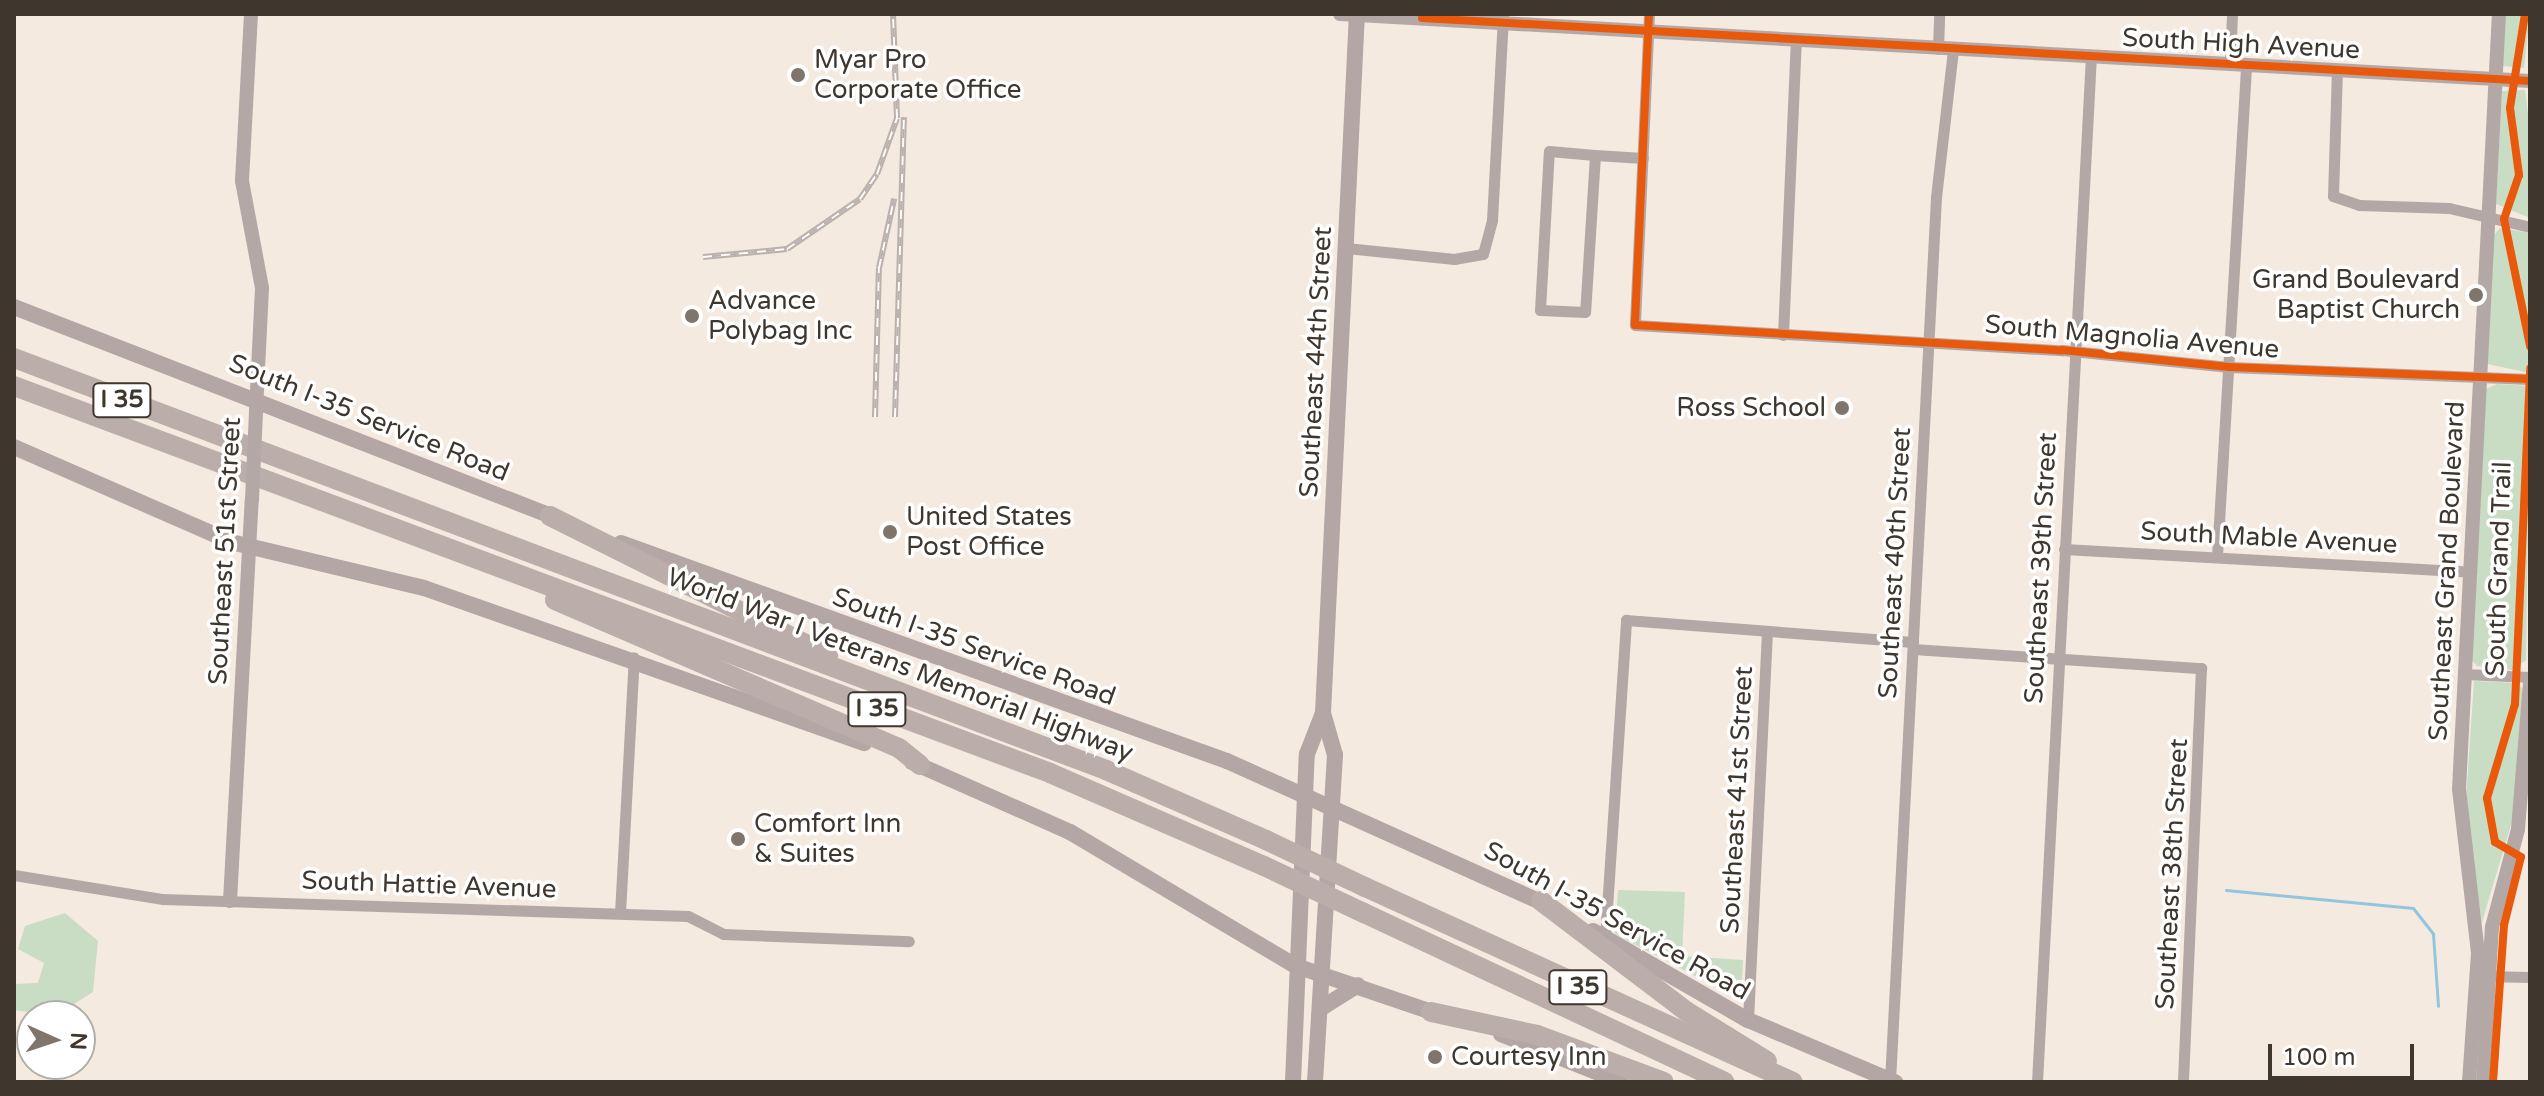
<!DOCTYPE html>
<html>
<head>
<meta charset="utf-8">
<style>
  body { margin:0 }
  #map { position:relative; width:2544px; height:1096px; overflow:hidden; background:#f5eae0; font-family:"Varela Round",sans-serif }
  div>[style] { position:absolute }
  .green>* { inset:0; background:#c8ddc4 }
  .stream>* { height:3px; margin:-1.5px; padding:0 1.5px; transform-origin:1.5px; border-radius:1.5px; background:#92c6df }
  .minor>* { height:11px; margin:-5.5px; padding:0 5.5px; transform-origin:5.5px; border-radius:5.5px; background:#b4a8a7 }
  .tertiary>* { height:14px; margin:-7px; padding:0 7px; transform-origin:7px; border-radius:7px; background:#b4a8a7 }
  .secondary>* { height:16px; margin:-8px; padding:0 8px; transform-origin:8px; border-radius:8px; background:#b4a6a4 }
  .motorway>* { height:20px; margin:-10px; padding:0 10px; transform-origin:10px; border-radius:10px; background:#bbaeaa }
  .rail>* { height:6px; margin-top:-3px; transform-origin:0; background:repeating-linear-gradient(90deg,#fff 0 9px,#bab0ac 0 18px); box-sizing:border-box; border-block:2px solid #bab0ac }
  .tertiary-bridge>* { height:14px; margin:-7px; padding:0 7px; transform-origin:7px; border-radius:7px; background:#b4a8a7 }
  .motorway-bridge>* { height:20px; margin:-10px; padding:0 10px; transform-origin:10px; border-radius:10px; background:#bbaeaa }
  .cycleway>* { height:8px; margin:-4px; padding:0 4px; transform-origin:4px; border-radius:4px; background:#e8590c }
  .dots>* { width:22px; height:22px; translate:-50% -50%; box-sizing:border-box; border:4px solid #fff; border-radius:50% }
  span { translate:-50% -50%; white-space:nowrap; text-align:center; line-height:1.15; -webkit-text-stroke:7px #fff; paint-order:stroke }
  .shield-label span { padding:2px 6px; background:#fff; border:2px solid; border-radius:6px; -webkit-text-stroke-width:0 }
  .shield-label { font-size:24px; color:#3f362d; font-weight:700 }
  .street-label { font-size:26px; color:#3f362d }
  .poi-label { font-size:26px; color:#3f362d }
  .left { translate:0 -50%; text-align:left }
  .right { translate:-100% -50%; text-align:right }
  .frame { position:absolute; inset:0; border:16px solid #3f362d; pointer-events:none }
  .north { position:absolute; left:16px; top:1000px; width:80px; height:80px; box-sizing:border-box; background:#fff; border:2px solid #b2afab; border-radius:50%; rotate:93deg; font-size:22px; font-weight:700; line-height:32px; text-align:center; color:#3f362d }
  .north::after { content:''; display:block; margin:auto; width:28px; height:36px; background:#7f756c; clip-path:polygon(50% 0,100% 100%,50% 72%,0 100%) }
  .scale { position:absolute; left:2268px; top:1044px; width:146px; height:36px; box-sizing:border-box; border:4px solid #3f362d; border-top:0; padding-left:10px; font-size:24px; line-height:28px; white-space:nowrap; color:#3f362d; -webkit-text-stroke:6px #fff; paint-order:stroke }
</style>
</head>
<body>
<div id="map">
  <div class="green">
    <div style="clip-path:polygon(2503px 14px,2530px 14px,2524px 68px,2503px 66px)"></div>
    <div style="clip-path:polygon(2525px 90px,2530px 130px,2530px 218px,2496px 204px,2502px 91px)"></div>
    <div style="clip-path:polygon(2500px 228px,2530px 233px,2530px 373px,2487px 364px,2494px 235px)"></div>
    <div style="clip-path:polygon(2497px 384px,2530px 386px,2526px 660px,2512px 670px,2477px 666px,2470px 658px,2486px 389px)"></div>
    <div style="clip-path:polygon(2474px 681px,2518px 683px,2525px 692px,2514px 815px,2482px 922px,2465px 813px)"></div>
    <div style="clip-path:polygon(1618px 890px,1685px 892px,1682px 956px,1743px 960px,1741px 1000px,1615px 934px)"></div>
    <div style="clip-path:polygon(65px 913px,98px 941px,93px 992px,55px 1016px,14px 1010px,14px 984px,38px 983px,44px 963px,18px 949px,25px 926px)"></div>
  </div>
  <div class="stream">
    <div style="left:2226px;top:890px;width:188px;rotate:5.5deg"></div>
    <div style="left:2413px;top:908px;width:33px;rotate:52deg"></div>
    <div style="left:2433px;top:934px;width:72px;rotate:86deg"></div>
  </div>
  <div class="minor">
    <div style="left:1649px;top:14px;width:311px;rotate:92.6deg"></div>
    <div style="left:1635px;top:325px;width:428px;rotate:3.4deg"></div>
    <div style="left:2062px;top:350px;width:168px;rotate:5.8deg"></div>
    <div style="left:2229px;top:367px;width:301px;rotate:2.3deg"></div>
    <div style="left:1938px;top:49px;width:35px;rotate:-88deg"></div>
    <div style="left:2230px;top:62px;width:48px;rotate:-87.6deg"></div>
    <div style="left:2337px;top:69px;width:127px;rotate:91.8deg"></div>
    <div style="left:2333px;top:196px;width:28px;rotate:19deg"></div>
    <div style="left:2359px;top:205px;width:90px;rotate:1.9deg"></div>
    <div style="left:2449px;top:208px;width:83px;rotate:13.2deg"></div>
    <div style="left:1549px;top:151px;width:46px;rotate:5deg"></div>
    <div style="left:1595px;top:155px;width:157px;rotate:93.6deg"></div>
    <div style="left:1585px;top:312px;width:45px;rotate:-177.5deg"></div>
    <div style="left:1540px;top:310px;width:159px;rotate:-86.8deg"></div>
    <div style="left:1595px;top:155px;width:48px;rotate:3.6deg"></div>
    <div style="left:1346px;top:248px;width:109px;rotate:5.8deg"></div>
    <div style="left:1454px;top:259px;width:29px;rotate:-10deg"></div>
    <div style="left:1483px;top:254px;width:35px;rotate:-75deg"></div>
    <div style="left:1492px;top:220px;width:206px;rotate:-86.9deg"></div>
    <div style="left:1783px;top:335px;width:294px;rotate:-87.5deg"></div>
    <div style="left:2064px;top:549px;width:408px;rotate:3.2deg"></div>
    <div style="left:2217px;top:556px;width:494px;rotate:-86.6deg"></div>
    <div style="left:1913px;top:649px;width:289px;rotate:3.8deg"></div>
    <div style="left:2201px;top:668px;width:414px;rotate:92.5deg"></div>
    <div style="left:2464px;top:674px;width:66px;rotate:2.6deg"></div>
    <div style="left:14px;top:875px;width:151px;rotate:9.2deg"></div>
    <div style="left:163px;top:899px;width:525px;rotate:1.85deg"></div>
    <div style="left:688px;top:916px;width:39px;rotate:27deg"></div>
    <div style="left:723px;top:934px;width:186px;rotate:2.2deg"></div>
    <div style="left:620px;top:913px;width:256px;rotate:-86.9deg"></div>
    <div style="left:1605px;top:938px;width:319px;rotate:-86.2deg"></div>
    <div style="left:1626px;top:620px;width:288px;rotate:4.4deg"></div>
    <div style="left:2483px;top:976px;width:47px;rotate:1.2deg"></div>
    <div style="left:1748px;top:1020px;width:389px;rotate:-87.2deg"></div>
    <div style="left:1890px;top:1081px;width:885px;rotate:-87.02deg"></div>
    <div style="left:1936px;top:197px;width:149px;rotate:-83.4deg"></div>
    <div style="left:2037px;top:1082px;width:1027px;rotate:-86.99deg"></div>
  </div>
  <div class="tertiary">
    <div style="left:251px;top:14px;width:167px;rotate:93.1deg"></div>
    <div style="left:242px;top:181px;width:109px;rotate:79.4deg"></div>
    <div style="left:262px;top:288px;width:123px;rotate:92.8deg"></div>
    <div style="left:1340px;top:14px;width:1192px;rotate:3.22deg"></div>
    <div style="left:230px;top:901px;width:402px;rotate:-86.9deg"></div>
    <div style="left:2469px;top:1082px;width:129px;rotate:-86deg"></div>
    <div style="left:2478px;top:953px;width:165px;rotate:-96.6deg"></div>
    <div style="left:2459px;top:789px;width:776px;rotate:-87.05deg"></div>
    <div style="left:2483px;top:1082px;width:155px;rotate:-86.7deg"></div>
    <div style="left:2492px;top:927px;width:101px;rotate:-75.1deg"></div>
    <div style="left:2518px;top:829px;width:146px;rotate:-85.3deg"></div>
  </div>
  <div class="secondary">
    <div style="left:14px;top:307px;width:585px;rotate:21.26deg"></div>
    <div style="left:14px;top:447px;width:237px;rotate:23.6deg"></div>
    <div style="left:231px;top:542px;width:198px;rotate:13.4deg"></div>
    <div style="left:424px;top:588px;width:467px;rotate:19.4deg"></div>
    <div style="left:621px;top:543px;width:644px;rotate:19.79deg"></div>
    <div style="left:1227px;top:761px;width:353px;rotate:24.2deg"></div>
    <div style="left:912px;top:762px;width:173px;rotate:23.9deg"></div>
    <div style="left:1070px;top:832px;width:263px;rotate:30.7deg"></div>
    <div style="left:1296px;top:966px;width:153px;rotate:18.7deg"></div>
    <div style="left:1593px;top:931px;width:179px;rotate:29.9deg"></div>
    <div style="left:1748px;top:1020px;width:160px;rotate:22.9deg"></div>
    <div style="left:1323px;top:1007px;width:41px;rotate:-32.2deg"></div>
    <div style="left:1501px;top:1034px;width:129px;rotate:21.8deg"></div>
    <div style="left:1293px;top:1082px;width:328px;rotate:-87.6deg"></div>
    <div style="left:1307px;top:754px;width:44px;rotate:-68.7deg"></div>
    <div style="left:1323px;top:713px;width:700px;rotate:-87.22deg"></div>
    <div style="left:1315px;top:1082px;width:328px;rotate:-86.5deg"></div>
    <div style="left:1335px;top:755px;width:44px;rotate:-105.9deg"></div>
  </div>
  <div class="motorway">
    <div style="left:14px;top:358px;width:1167px;rotate:20.67deg"></div>
    <div style="left:1106px;top:770px;width:175px;rotate:23.6deg"></div>
    <div style="left:14px;top:386px;width:1106px;rotate:20.48deg"></div>
    <div style="left:1050px;top:773px;width:233px;rotate:23.5deg"></div>
    <div style="left:550px;top:516px;width:311px;rotate:26.6deg"></div>
    <div style="left:555px;top:600px;width:374px;rotate:23.3deg"></div>
    <div style="left:899px;top:748px;width:27px;rotate:39deg"></div>
    <div style="left:1365px;top:887px;width:470px;rotate:24.5deg"></div>
    <div style="left:1541px;top:901px;width:182px;rotate:37.2deg"></div>
    <div style="left:1686px;top:1011px;width:95px;rotate:31.7deg"></div>
    <div style="left:1364px;top:913px;width:398px;rotate:25.1deg"></div>
    <div style="left:1431px;top:1012px;width:108px;rotate:12.2deg"></div>
    <div style="left:1537px;top:1035px;width:135px;rotate:20.3deg"></div>
  </div>
  <div class="rail">
    <div style="left:703px;top:257px;width:84px;rotate:-5.4deg"></div>
    <div style="left:787px;top:249px;width:88px;rotate:-34.4deg"></div>
    <div style="left:860px;top:199px;width:30px;rotate:-56deg"></div>
    <div style="left:877px;top:174px;width:59px;rotate:-70.3deg"></div>
    <div style="left:897px;top:118px;width:104px;rotate:-92.2deg"></div>
    <div style="left:875px;top:417px;width:149px;rotate:-88.5deg"></div>
    <div style="left:879px;top:268px;width:71px;rotate:-77.7deg"></div>
    <div style="left:895px;top:417px;width:300px;rotate:-88.3deg"></div>
  </div>
  <div class="tertiary-bridge">
    <div style="left:252px;top:500px;width:88px;rotate:-87.4deg"></div>
  </div>
  <div class="motorway-bridge">
    <div style="left:1266px;top:840px;width:110px;rotate:25.4deg"></div>
    <div style="left:1264px;top:866px;width:110px;rotate:25.2deg"></div>
  </div>
  <div class="cycleway">
    <div style="left:1649px;top:14px;width:311px;rotate:92.6deg"></div>
    <div style="left:1635px;top:325px;width:428px;rotate:3.4deg"></div>
    <div style="left:2062px;top:350px;width:168px;rotate:5.8deg"></div>
    <div style="left:2229px;top:367px;width:301px;rotate:2.3deg"></div>
    <div style="left:2525px;top:14px;width:95px;rotate:99.1deg"></div>
    <div style="left:2510px;top:108px;width:68px;rotate:82.3deg"></div>
    <div style="left:2519px;top:175px;width:46px;rotate:108.8deg"></div>
    <div style="left:2504px;top:219px;width:130px;rotate:78.4deg"></div>
    <div style="left:1422px;top:18px;width:1110px;rotate:3.25deg"></div>
    <div style="left:2493px;top:1082px;width:157px;rotate:-86deg"></div>
    <div style="left:2504px;top:925px;width:70px;rotate:-76deg"></div>
    <div style="left:2521px;top:857px;width:30px;rotate:-150deg"></div>
    <div style="left:2495px;top:842px;width:45px;rotate:-100.3deg"></div>
    <div style="left:2487px;top:798px;width:98px;rotate:-73.4deg"></div>
    <div style="left:2515px;top:704px;width:336px;rotate:-87.4deg"></div>
  </div>
  <div class="dots">
    <div style="left:798px;top:75px;background:#7f756c"></div>
    <div style="left:2476px;top:295px;background:#7f756c"></div>
    <div style="left:692px;top:316px;background:#7f756c"></div>
    <div style="left:1842px;top:408px;background:#7f756c"></div>
    <div style="left:890px;top:532px;background:#7f756c"></div>
    <div style="left:738px;top:839px;background:#7f756c"></div>
    <div style="left:1435px;top:1057px;background:#7f756c"></div>
  </div>
  <div class="shield-label">
    <span style="left:122px;top:400px">I 35</span>
    <span style="left:877px;top:709px">I 35</span>
    <span style="left:1578px;top:987px">I 35</span>
  </div>
  <div class="street-label">
    <span style="left:2241px;top:44px;rotate:3deg">South High Avenue</span>
    <span style="left:2132px;top:337px;rotate:5deg">South Magnolia Avenue</span>
    <span style="left:1316px;top:362px;rotate:-87deg">Southeast 44th Street</span>
    <span style="left:369px;top:418px;rotate:22deg">South I-35 Service Road</span>
    <span style="left:2269px;top:538px;rotate:3deg">South Mable Avenue</span>
    <span style="left:225px;top:551px;rotate:-87deg">Southeast 51st Street</span>
    <span style="left:1895px;top:563px;rotate:-87deg">Southeast 40th Street</span>
    <span style="left:2041px;top:568px;rotate:-87deg">Southeast 39th Street</span>
    <span style="left:2499px;top:569px;rotate:-88deg">South Grand Trail</span>
    <span style="left:2447px;top:571px;rotate:-87deg">Southeast Grand Boulevard</span>
    <span style="left:974px;top:647px;rotate:20deg">South I-35 Service Road</span>
    <span style="left:900px;top:665px;rotate:21deg">World War I Veterans Memorial Highway</span>
    <span style="left:1737px;top:800px;rotate:-87deg">Southeast 41st Street</span>
    <span style="left:2172px;top:874px;rotate:-87deg">Southeast 38th Street</span>
    <span style="left:429px;top:885px;rotate:2deg">South Hattie Avenue</span>
    <span style="left:1617px;top:921px;rotate:29deg">South I-35 Service Road</span>
  </div>
  <div class="poi-label">
    <span class="left" style="left:814px;top:75px">Myar Pro<br>Corporate Office</span>
    <span class="right" style="left:2460px;top:295px">Grand Boulevard<br>Baptist Church</span>
    <span class="left" style="left:708px;top:316px">Advance<br>Polybag Inc</span>
    <span class="right" style="left:1826px;top:408px">Ross School</span>
    <span class="left" style="left:906px;top:532px">United States<br>Post Office</span>
    <span class="left" style="left:754px;top:839px">Comfort Inn<br>&amp; Suites</span>
    <span class="left" style="left:1451px;top:1057px">Courtesy Inn</span>
  </div>
  <div class="frame"></div>
  <div class="north">N</div>
  <div class="scale">100 m</div>
</div>
</body>
</html>
